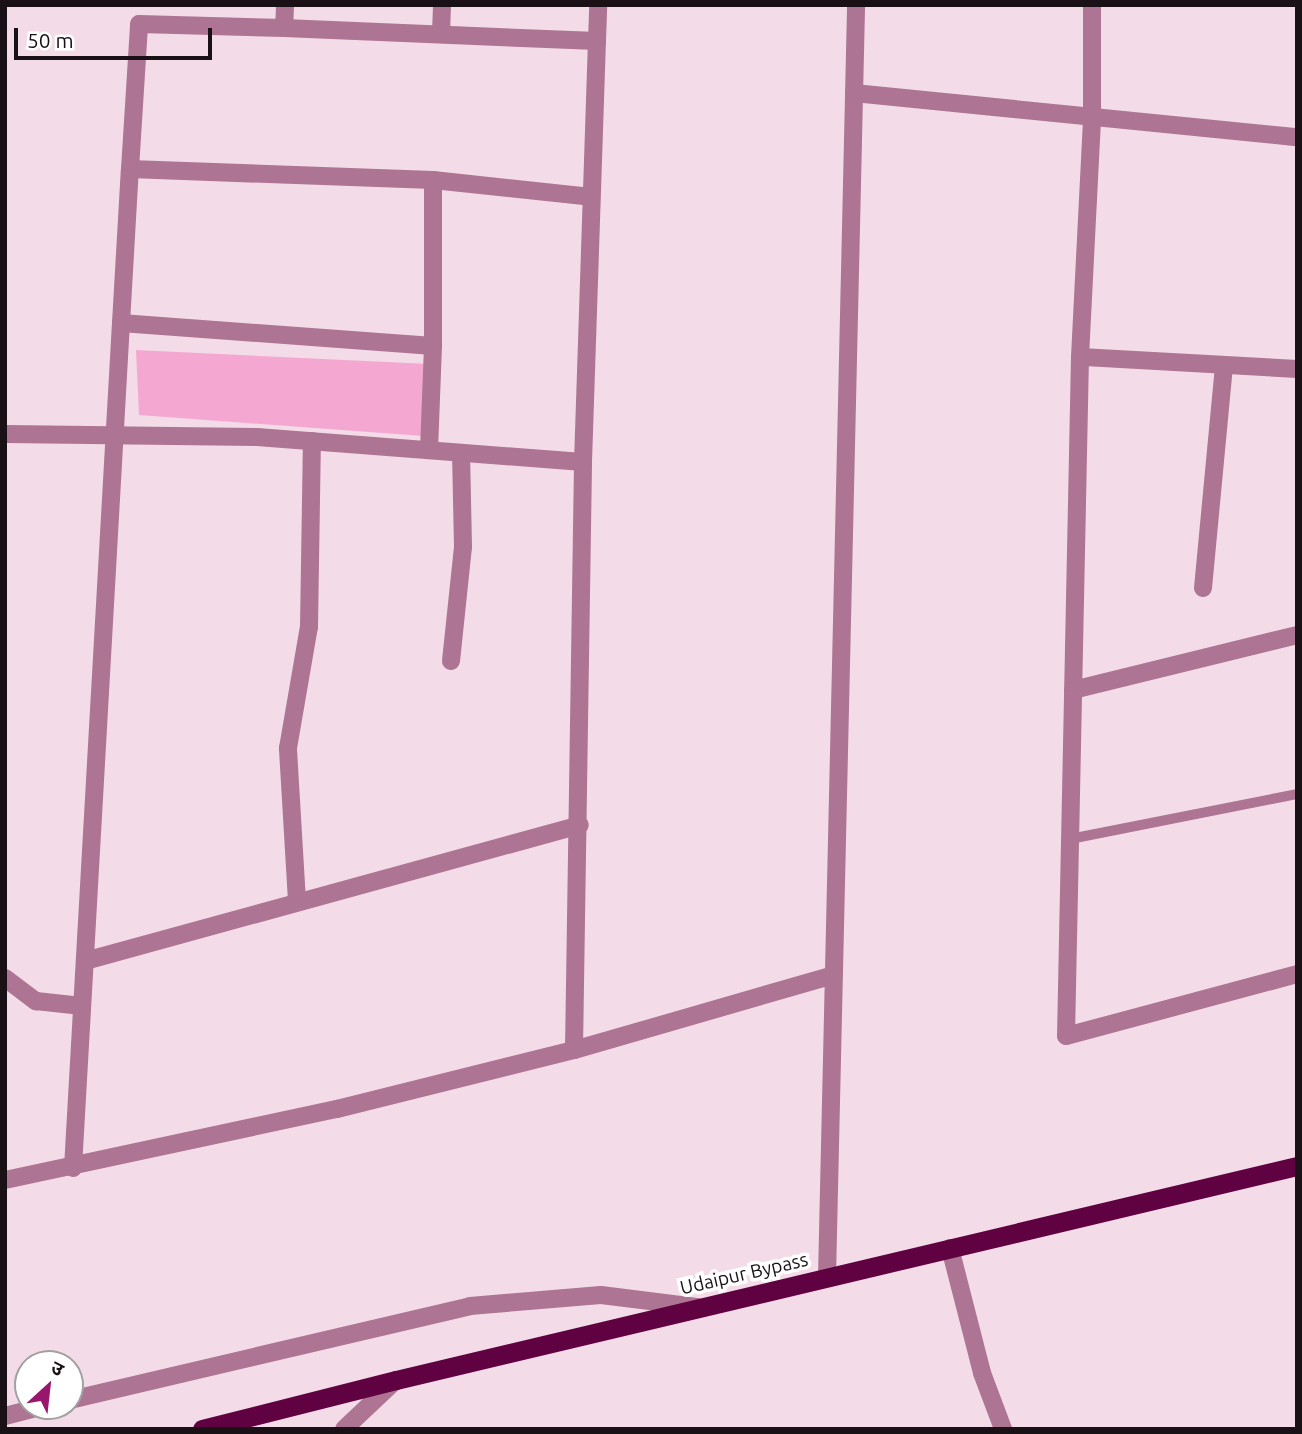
<!DOCTYPE html>
<html>
<head>
<meta charset="utf-8">
<style>
  body { margin:0 }
  #map { position:relative; width:1302px; height:1434px; overflow:hidden; background:#f3dce7; font-family:Ubuntu,"Noto Sans Devanagari",sans-serif }
  div>[style] { position:absolute }
  .green>* { inset:0; background:#f4a8d1 }
  .service>* { height:10px; margin:-5px; padding:0 5px; transform-origin:5px; border-radius:5px; background:#ae7493 }
  .minor>* { height:18px; margin:-9px; padding:0 9px; transform-origin:9px; border-radius:9px; background:#ae7493 }
  .trunk>* { height:19px; margin:-9.5px; padding:0 9.5px; transform-origin:9.5px; border-radius:9.5px; background:#600242 }
  span { translate:-50% -50%; white-space:nowrap; text-align:center; line-height:1.15; -webkit-text-stroke:7px #fff; paint-order:stroke }
  .street-label { font-size:19px; color:#191116 }
  .frame { position:absolute; inset:0; border:7px solid #191116; pointer-events:none }
  .north { position:absolute; left:14px; top:1350px; width:70px; height:70px; box-sizing:border-box; background:#fff; border:2px solid #a3a0a2; border-radius:50%; rotate:27deg; font-size:19px; font-weight:700; line-height:28px; text-align:center; color:#191116 }
  .north::after { content:''; display:block; margin:auto; width:24px; height:32px; background:#98176d; clip-path:polygon(50% 0,100% 100%,50% 72%,0 100%) }
  .scale { position:absolute; left:14px; top:28px; width:198px; height:32px; box-sizing:border-box; border:4px solid #191116; border-top:0; padding-left:9px; font-size:21px; line-height:24px; white-space:nowrap; color:#191116; -webkit-text-stroke:5px #fff; paint-order:stroke }
</style>
</head>
<body>
<div id="map">
  <div class="green">
    <div style="clip-path:polygon(136px 350px,429px 364px,423px 436px,139px 415px)"></div>
  </div>
  <div class="service">
    <div style="left:1070px;top:839px;width:231px;rotate:-11.2deg"></div>
  </div>
  <div class="minor">
    <div style="left:285px;top:5px;width:23px;rotate:92deg"></div>
    <div style="left:284px;top:28px;width:313px;rotate:2.4deg"></div>
    <div style="left:597px;top:41px;width:36px;rotate:-88deg"></div>
    <div style="left:441px;top:34px;width:29px;rotate:-88deg"></div>
    <div style="left:854px;top:93px;width:445px;rotate:5.7deg"></div>
    <div style="left:130px;top:169px;width:145px;rotate:-86.4deg"></div>
    <div style="left:139px;top:24px;width:145px;rotate:1.6deg"></div>
    <div style="left:121px;top:323px;width:154px;rotate:-86.7deg"></div>
    <div style="left:130px;top:169px;width:303px;rotate:2.1deg"></div>
    <div style="left:433px;top:346px;width:166px;rotate:-90deg"></div>
    <div style="left:433px;top:180px;width:159px;rotate:6.1deg"></div>
    <div style="left:1080px;top:357px;width:240px;rotate:-87.1deg"></div>
    <div style="left:1092px;top:117px;width:112px;rotate:-90deg"></div>
    <div style="left:1297px;top:369px;width:217px;rotate:-176.8deg"></div>
    <div style="left:1080px;top:357px;width:679px;rotate:91.18deg"></div>
    <div style="left:1066px;top:1036px;width:239px;rotate:-15deg"></div>
    <div style="left:5px;top:434px;width:252px;rotate:0.7deg"></div>
    <div style="left:257px;top:437px;width:327px;rotate:4.4deg"></div>
    <div style="left:583px;top:462px;width:421px;rotate:-88.1deg"></div>
    <div style="left:1203px;top:588px;width:224px;rotate:-84.6deg"></div>
    <div style="left:451px;top:661px;width:115px;rotate:-84deg"></div>
    <div style="left:463px;top:547px;width:94px;rotate:-91.2deg"></div>
    <div style="left:1073px;top:690px;width:231px;rotate:-13.8deg"></div>
    <div style="left:297px;top:901px;width:153px;rotate:-93.4deg"></div>
    <div style="left:288px;top:748px;width:123px;rotate:-80.2deg"></div>
    <div style="left:309px;top:627px;width:186px;rotate:-89.1deg"></div>
    <div style="left:85px;top:961px;width:513px;rotate:-15.36deg"></div>
    <div style="left:5px;top:978px;width:39px;rotate:37deg"></div>
    <div style="left:36px;top:1001px;width:46px;rotate:6.2deg"></div>
    <div style="left:574px;top:1050px;width:588px;rotate:-89.12deg"></div>
    <div style="left:73px;top:1168px;width:846px;rotate:-86.75deg"></div>
    <div style="left:121px;top:323px;width:313px;rotate:4.2deg"></div>
    <div style="left:433px;top:346px;width:104px;rotate:92.2deg"></div>
    <div style="left:5px;top:1180px;width:340px;rotate:-12.1deg"></div>
    <div style="left:337px;top:1109px;width:244px;rotate:-14deg"></div>
    <div style="left:574px;top:1050px;width:270px;rotate:-16.1deg"></div>
    <div style="left:950px;top:1248px;width:129px;rotate:75.6deg"></div>
    <div style="left:982px;top:1373px;width:60px;rotate:69.4deg"></div>
    <div style="left:827px;top:1277px;width:1272px;rotate:-88.69deg"></div>
    <div style="left:70px;top:1400px;width:411px;rotate:-13.2deg"></div>
    <div style="left:470px;top:1306px;width:131px;rotate:-4.8deg"></div>
    <div style="left:601px;top:1295px;width:98px;rotate:7.1deg"></div>
    <div style="left:5px;top:1416px;width:40px;rotate:-14.4deg"></div>
    <div style="left:344px;top:1429px;width:71px;rotate:-43.3deg"></div>
  </div>
  <div class="trunk">
    <div style="left:202px;top:1429px;width:200px;rotate:-14.2deg"></div>
    <div style="left:396px;top:1380px;width:926px;rotate:-13.36deg"></div>
  </div>
  <div class="street-label">
    <span style="left:744px;top:1274px;rotate:-13deg">Udaipur Bypass</span>
  </div>
  <div class="frame"></div>
  <div class="north">उ</div>
  <div class="scale">50 m</div>
</div>
</body>
</html>
